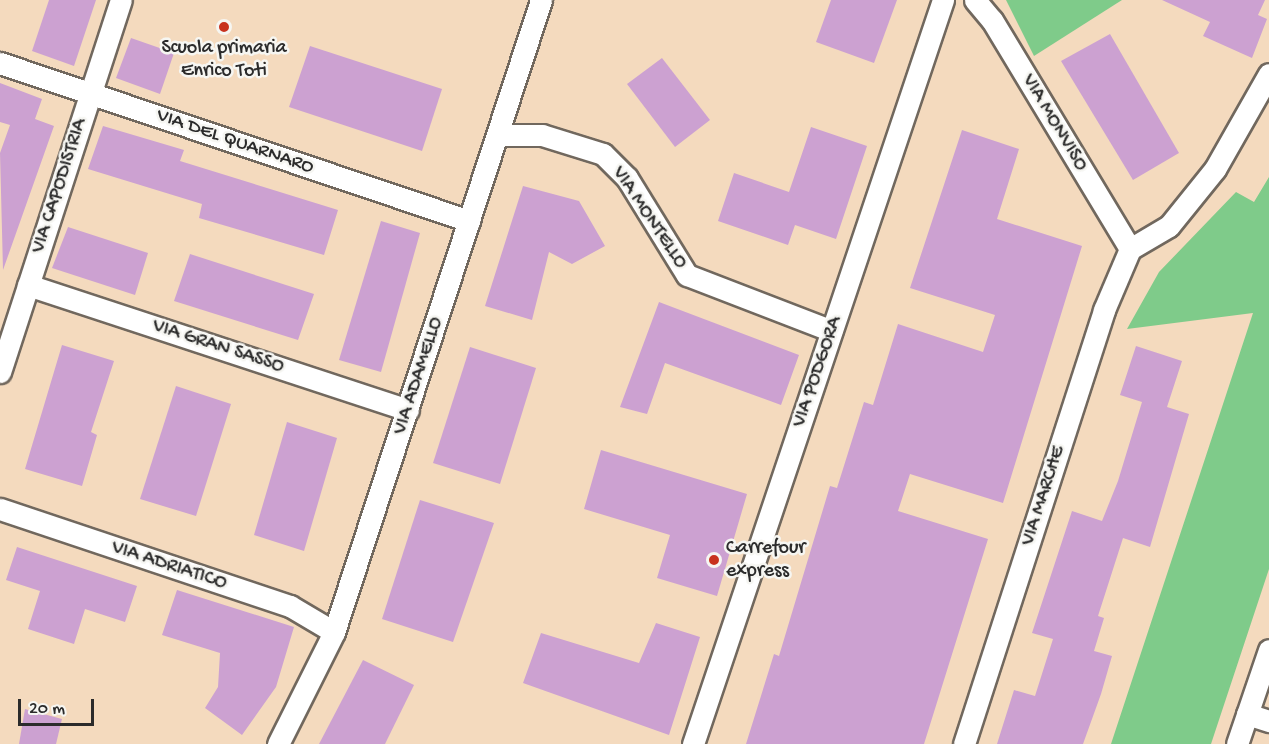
<!DOCTYPE html>
<html>
<head>
<meta charset="utf-8">
<style>
  body { margin:0 }
  #map { position:relative; width:1269px; height:744px; overflow:hidden; background:#f4dabe; font-family:"Gochi Hand",sans-serif }
  div>[style] { position:absolute }
  .green>* { inset:0; background:#7fcb8a }
  .building>* { inset:0; background:#cca1d1 }
  .roads { filter:drop-shadow(2px 0 #71685e) drop-shadow(-2px 0 #71685e) drop-shadow(0 2px #71685e) drop-shadow(0 -2px #71685e) }
  .street>* { height:21px; margin:-10.5px; padding:0 10.5px; transform-origin:10.5px; border-radius:10.5px; background:#fff }
  .dots>* { width:16px; height:16px; translate:-50% -50%; box-sizing:border-box; border:3px solid #f6f6f2; border-radius:50% }
  span { translate:-50% -50%; white-space:nowrap; text-align:center; line-height:1.15; -webkit-text-stroke:5px #f6f6f2; paint-order:stroke }
  .poi-label { font-size:20px; color:#2b2b2b }
  .left { translate:0 -50%; text-align:left }
  .street-label { font-size:20px; color:#2b2b2b }
  .scale { position:absolute; left:18px; top:699px; width:76px; height:27px; box-sizing:border-box; border:3px solid #2b2b2b; border-top:0; padding-left:8px; font-size:18px; line-height:21px; white-space:nowrap; color:#2b2b2b; -webkit-text-stroke:4px #f6f6f2; paint-order:stroke }
</style>
</head>
<body>
<div id="map">
  <div class="green">
    <div style="clip-path:polygon(1006px 0,1122px 0,1034px 56px)"></div>
    <div style="clip-path:polygon(1269px 177px,1269px 569px,1211px 744px,1111px 744px,1253px 313px,1127px 329px,1159px 272px,1236px 192px,1254px 202px)"></div>
  </div>
  <div class="building">
    <div style="clip-path:polygon(49px 0,96px 0,74px 66px,32px 51px)"></div>
    <div style="clip-path:polygon(831px 0,897px 0,874px 63px,816px 42px)"></div>
    <div style="clip-path:polygon(1162px 0,1265px 0,1258px 15px,1267px 19px,1252px 58px,1203px 36px,1210px 22px)"></div>
    <div style="clip-path:polygon(1110px 34px,1179px 153px,1133px 180px,1061px 61px)"></div>
    <div style="clip-path:polygon(131px 38px,174px 53px,160px 94px,116px 78px)"></div>
    <div style="clip-path:polygon(310px 46px,442px 89px,422px 151px,289px 107px)"></div>
    <div style="clip-path:polygon(662px 58px,710px 120px,675px 147px,627px 84px)"></div>
    <div style="clip-path:polygon(0 83px,42px 99px,35px 119px,54px 126px,3px 270px,0 153px,10px 125px,0 122px)"></div>
    <div style="clip-path:polygon(103px 126px,184px 150px,180px 161px,338px 210px,324px 255px,199px 218px,202px 204px,88px 169px)"></div>
    <div style="clip-path:polygon(811px 127px,867px 146px,836px 239px,795px 225px,788px 245px,718px 221px,734px 173px,789px 192px)"></div>
    <div style="clip-path:polygon(962px 130px,1019px 149px,997px 219px,1082px 246px,1003px 503px,910px 474px,898px 511px,988px 539px,924px 744px,746px 744px,774px 654px,779px 656px,830px 486px,837px 488px,864px 402px,873px 405px,898px 324px,983px 352px,995px 315px,910px 288px)"></div>
    <div style="clip-path:polygon(523px 186px,579px 201px,605px 246px,572px 264px,549px 252px,532px 320px,485px 306px)"></div>
    <div style="clip-path:polygon(381px 221px,420px 233px,381px 372px,339px 360px)"></div>
    <div style="clip-path:polygon(68px 227px,148px 253px,135px 295px,52px 268px)"></div>
    <div style="clip-path:polygon(190px 254px,314px 294px,298px 340px,174px 301px)"></div>
    <div style="clip-path:polygon(659px 302px,799px 355px,781px 405px,665px 363px,647px 414px,620px 407px)"></div>
    <div style="clip-path:polygon(62px 345px,114px 361px,91px 432px,97px 435px,82px 486px,25px 469px)"></div>
    <div style="clip-path:polygon(1136px 346px,1182px 361px,1167px 407px,1189px 414px,1150px 547px,1123px 538px,1098px 616px,1104px 618px,1094px 651px,1112px 656px,1101px 694px,1083px 744px,997px 744px,1014px 690px,1035px 696px,1053px 639px,1032px 633px,1072px 511px,1102px 521px,1118px 481px,1142px 402px,1120px 395px)"></div>
    <div style="clip-path:polygon(470px 347px,536px 368px,500px 484px,433px 463px)"></div>
    <div style="clip-path:polygon(176px 386px,231px 404px,196px 516px,140px 499px)"></div>
    <div style="clip-path:polygon(287px 422px,337px 438px,304px 551px,254px 535px)"></div>
    <div style="clip-path:polygon(601px 450px,747px 494px,717px 596px,657px 578px,670px 535px,584px 509px)"></div>
    <div style="clip-path:polygon(420px 500px,494px 523px,453px 642px,382px 619px)"></div>
    <div style="clip-path:polygon(17px 547px,137px 586px,125px 622px,85px 609px,74px 644px,28px 629px,40px 591px,6px 580px)"></div>
    <div style="clip-path:polygon(177px 590px,294px 627px,276px 687px,242px 735px,205px 708px,218px 687px,220px 653px,162px 635px)"></div>
    <div style="clip-path:polygon(656px 623px,700px 637px,669px 735px,523px 683px,541px 633px,639px 663px)"></div>
    <div style="clip-path:polygon(363px 660px,414px 685px,385px 744px,319px 744px)"></div>
    <div style="clip-path:polygon(25px 709px,62px 719px,56px 744px,19px 744px)"></div>
  </div>
  <div class="roads">
    <div class="street">
      <div style="left:975px;top:0;width:26px;rotate:50deg"></div>
      <div style="left:992px;top:20px;width:267px;rotate:58.9deg"></div>
      <div style="left:0;top:63px;width:495px;rotate:18.6deg"></div>
      <div style="left:497px;top:135px;width:45px"></div>
      <div style="left:542px;top:135px;width:64px;rotate:17.3deg"></div>
      <div style="left:603px;top:154px;width:34px;rotate:45deg"></div>
      <div style="left:627px;top:178px;width:114px;rotate:58.3deg"></div>
      <div style="left:687px;top:275px;width:155px;rotate:21.1deg"></div>
      <div style="left:1130px;top:249px;width:45px;rotate:-30.5deg"></div>
      <div style="left:1169px;top:226px;width:73px;rotate:-51.1deg"></div>
      <div style="left:1215px;top:169px;width:109px;rotate:-60.4deg"></div>
      <div style="left:28px;top:285px;width:400px;rotate:18.2deg"></div>
      <div style="left:0;top:372px;width:391px;rotate:-72deg"></div>
      <div style="left:0;top:509px;width:306px;rotate:18.5deg"></div>
      <div style="left:290px;top:606px;width:51px;rotate:30.6deg"></div>
      <div style="left:1247px;top:714px;width:23px;rotate:18deg"></div>
      <div style="left:278px;top:744px;width:125px;rotate:-63.4deg"></div>
      <div style="left:334px;top:632px;width:665px;rotate:-71.86deg"></div>
      <div style="left:693px;top:744px;width:785px;rotate:-71.43deg"></div>
      <div style="left:964px;top:744px;width:456px;rotate:-72.1deg"></div>
      <div style="left:1104px;top:310px;width:66px;rotate:-66.9deg"></div>
      <div style="left:1237px;top:744px;width:99px;rotate:-71.2deg"></div>
    </div>
  </div>
  <div class="dots">
    <div style="left:224px;top:27px;background:#c8321e"></div>
    <div style="left:714px;top:560px;background:#c8321e"></div>
  </div>
  <div class="poi-label">
    <span style="left:224px;top:60px">Scuola primaria<br>Enrico Toti</span>
    <span class="left" style="left:726px;top:560px">Carrefour<br>express</span>
  </div>
  <div class="street-label">
    <span style="left:1054px;top:123px;rotate:59deg">VIA MONVISO</span>
    <span style="left:235px;top:142px;rotate:19deg">VIA DEL QUARNARO</span>
    <span style="left:60px;top:186px;rotate:-72deg">VIA CAPODISTRIA</span>
    <span style="left:649px;top:218px;rotate:56deg">VIA MONTELLO</span>
    <span style="left:218px;top:347px;rotate:18deg">VIA GRAN SASSO</span>
    <span style="left:818px;top:372px;rotate:-71deg">VIA PODGORA</span>
    <span style="left:419px;top:376px;rotate:-72deg">VIA ADAMELLO</span>
    <span style="left:1044px;top:496px;rotate:-72deg">VIA MARCHE</span>
    <span style="left:169px;top:566px;rotate:18deg">VIA ADRIATICO</span>
  </div>
  <div class="scale">20 m</div>
</div>
</body>
</html>
